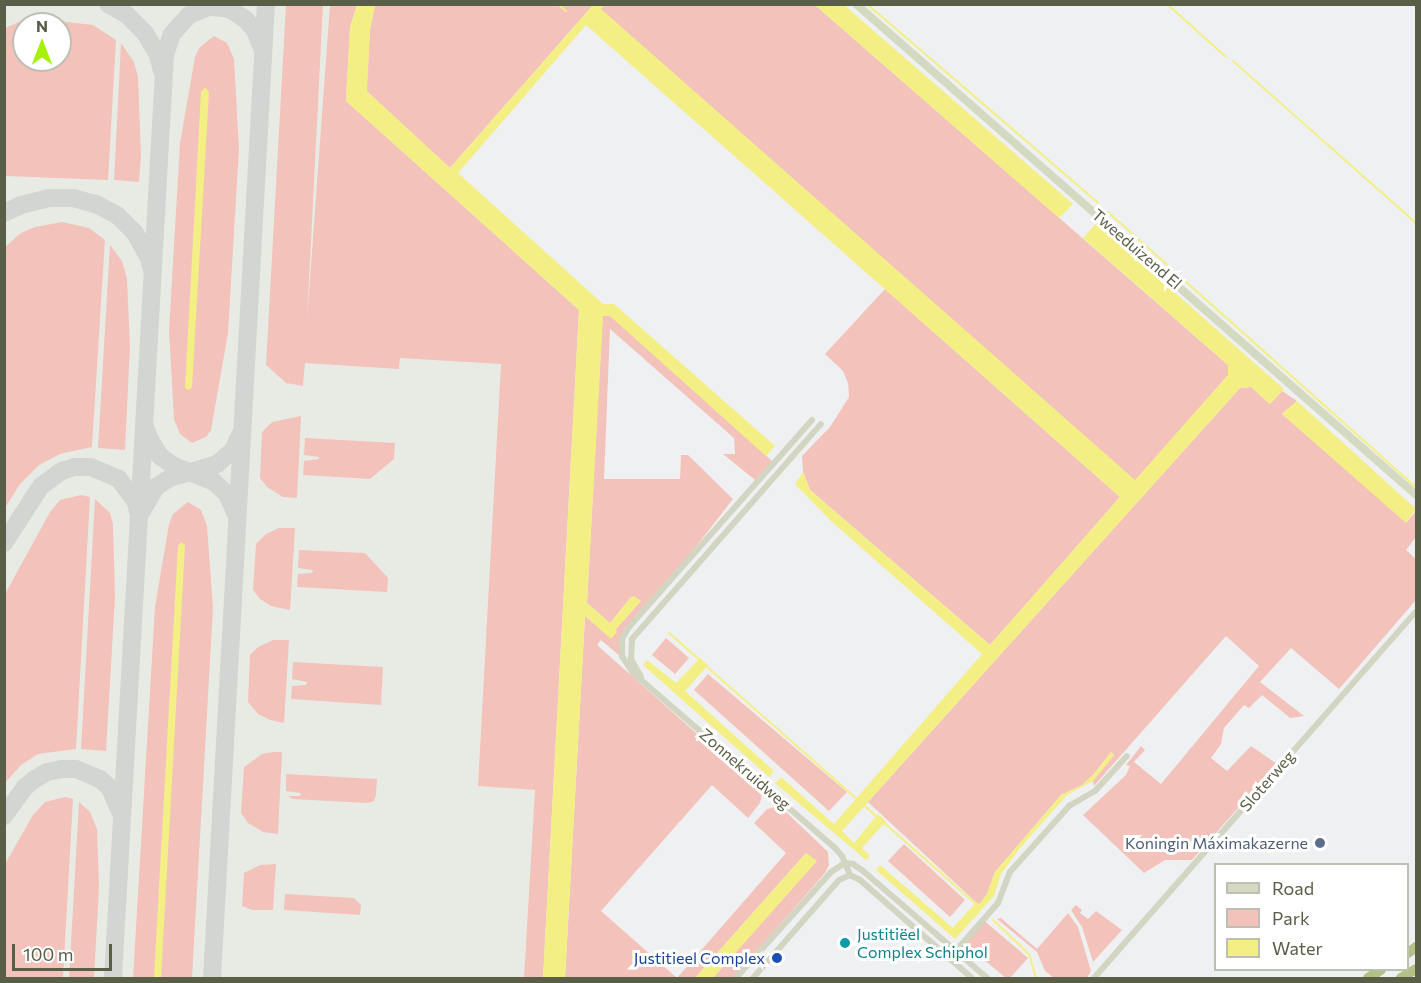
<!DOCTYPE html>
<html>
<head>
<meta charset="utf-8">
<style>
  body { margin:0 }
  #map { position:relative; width:1421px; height:983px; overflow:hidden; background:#eff0f2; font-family:Commissioner,sans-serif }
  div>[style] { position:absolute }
  .airport>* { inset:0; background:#e8ebe4 }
  .green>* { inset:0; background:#f3c3bb }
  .water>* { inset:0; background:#f3ef85 }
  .stream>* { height:2px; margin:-1px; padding:0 1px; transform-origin:1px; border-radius:1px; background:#f3ef85 }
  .taxiway>* { height:18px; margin:-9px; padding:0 9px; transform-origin:9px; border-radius:9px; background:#d3d5d2 }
  .street>* { height:6px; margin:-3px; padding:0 3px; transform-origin:3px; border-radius:3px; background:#d1d5c2 }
  .secondary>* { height:8px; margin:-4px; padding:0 4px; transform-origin:4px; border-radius:4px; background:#d3dac1 }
  .highway>* { height:10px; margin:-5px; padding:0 5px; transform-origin:5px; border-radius:5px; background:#b1c284 }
  .dots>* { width:16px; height:16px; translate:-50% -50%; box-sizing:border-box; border:3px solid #fff; border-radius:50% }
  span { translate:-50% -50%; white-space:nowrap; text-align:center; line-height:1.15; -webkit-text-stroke:6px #fff; paint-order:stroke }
  .street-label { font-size:16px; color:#595f46 }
  .service-label { font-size:16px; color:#4e5e75 }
  .right { translate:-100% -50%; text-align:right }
  .culture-label { font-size:16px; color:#0d838f }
  .left { translate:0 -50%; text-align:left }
  .transit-label { font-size:16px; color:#164399 }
  .frame { position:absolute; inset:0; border:6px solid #595f46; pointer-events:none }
  .legend { position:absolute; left:1214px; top:863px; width:195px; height:108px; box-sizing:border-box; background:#fff; border:2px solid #bdbfb5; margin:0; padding:8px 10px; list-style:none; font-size:18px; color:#595f46 }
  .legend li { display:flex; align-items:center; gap:12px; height:30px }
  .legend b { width:30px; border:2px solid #bdbfb5 }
  .north { position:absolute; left:12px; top:12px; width:60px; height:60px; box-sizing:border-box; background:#fff; border:2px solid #bdbfb5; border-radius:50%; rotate:0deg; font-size:16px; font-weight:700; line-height:24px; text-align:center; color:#595f46 }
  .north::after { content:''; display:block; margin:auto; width:21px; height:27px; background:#a6f00c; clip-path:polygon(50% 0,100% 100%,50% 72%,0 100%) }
  .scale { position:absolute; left:12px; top:944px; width:100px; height:27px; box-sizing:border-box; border:3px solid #595f46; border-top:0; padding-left:8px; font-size:18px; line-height:21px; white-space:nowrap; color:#595f46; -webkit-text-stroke:4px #fff; paint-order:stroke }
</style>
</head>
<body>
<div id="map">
  <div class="airport">
    <div style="clip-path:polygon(evenodd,5px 5px,357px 5px,350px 27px,346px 101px,579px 310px,543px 978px,5px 978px,5px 5px,24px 24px,60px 24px,60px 60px,24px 60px,24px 24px)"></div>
  </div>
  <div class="green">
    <div style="clip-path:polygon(604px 4px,815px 5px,1228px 365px,1229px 374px,1135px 481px,600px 9px)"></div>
    <div style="clip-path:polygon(286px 5px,323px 5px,307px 320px,330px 5px,357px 5px,350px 27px,346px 101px,579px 310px,543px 978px,524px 978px,535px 790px,478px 786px,501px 364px,400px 358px,399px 369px,305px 363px,303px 386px,286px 383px,266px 365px)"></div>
    <div style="clip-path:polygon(375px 5px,593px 5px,450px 168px,366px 91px,370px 30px)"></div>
    <div style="clip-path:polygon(evenodd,50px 20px,93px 25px,116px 40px,108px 180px,5px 176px,5px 28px,19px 22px,50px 20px,24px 24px,60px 24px,60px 60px,24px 60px,24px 24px)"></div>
    <div style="clip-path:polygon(214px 36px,227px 43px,234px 59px,239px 149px,228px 333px,211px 430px,206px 437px,192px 443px,180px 434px,174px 419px,169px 331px,180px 143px,195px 57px,199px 48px)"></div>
    <div style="clip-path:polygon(121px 43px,134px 62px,138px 77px,141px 156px,139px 182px,114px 180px)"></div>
    <div style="clip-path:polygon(62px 222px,89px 228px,105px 240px,92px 447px,60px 454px,39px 465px,20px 484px,5px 508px,5px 247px,21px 233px,35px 227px)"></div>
    <div style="clip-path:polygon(110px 245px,122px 261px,127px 279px,130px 346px,125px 450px,98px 448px)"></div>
    <div style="clip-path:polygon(885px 289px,1120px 497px,990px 645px,810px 490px,803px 472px,802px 456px,830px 427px,849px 397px,848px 383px,843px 371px,825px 354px)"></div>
    <div style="clip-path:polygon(603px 307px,772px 461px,755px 480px,723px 454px,735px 454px,734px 438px,610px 329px,604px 479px,680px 479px,681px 455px,688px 455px,733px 499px,688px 557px,624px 629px,621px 657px,601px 640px,597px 645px,758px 788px,762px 795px,760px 803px,748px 818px,712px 785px,601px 911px,677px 978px,786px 853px,754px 823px,767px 809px,775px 807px,784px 810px,828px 852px,829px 865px,825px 873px,733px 978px,713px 978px,816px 861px,806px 853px,695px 978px,565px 978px,585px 616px,616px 629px,641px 601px,631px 597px,610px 623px,587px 603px)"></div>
    <div style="clip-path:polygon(1251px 387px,1270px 404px,1282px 391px,1297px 401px,1282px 414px,1407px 522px,1416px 511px,1416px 537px,1406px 550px,1416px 559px,1416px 600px,1339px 689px,1291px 648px,1260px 682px,1304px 716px,1290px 718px,1262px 695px,1249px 708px,1244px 705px,1224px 728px,1221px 744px,1211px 758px,1227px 771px,1251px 746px,1277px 764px,1192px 860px,1165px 860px,1144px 873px,1083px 815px,1126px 775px,1130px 766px,1126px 765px,1141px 746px,1145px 750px,1134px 762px,1161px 784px,1259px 666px,1226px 636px,1094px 786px,1093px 781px,1114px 755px,1111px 752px,1094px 774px,1082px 785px,1061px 795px,995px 872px,987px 894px,979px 905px,868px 802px,1240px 388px)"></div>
    <div style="clip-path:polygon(301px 416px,297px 498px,283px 497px,267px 487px,260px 478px,262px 432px,272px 422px)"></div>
    <div style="clip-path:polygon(305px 438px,395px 443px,394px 459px,370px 479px,303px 475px,304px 461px,319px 459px,319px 457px,304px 455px)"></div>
    <div style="clip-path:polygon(81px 495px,90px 497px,76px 749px,38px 754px,21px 765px,5px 783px,5px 594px,50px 512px,60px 500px)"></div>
    <div style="clip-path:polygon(95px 499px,110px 513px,113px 524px,115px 597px,106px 751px,81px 749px)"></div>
    <div style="clip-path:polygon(188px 502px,201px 510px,207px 526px,213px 608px,192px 978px,133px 978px,155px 607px,169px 524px,173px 514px)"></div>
    <div style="clip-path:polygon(279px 528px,295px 528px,290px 610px,271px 606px,260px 599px,253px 590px,256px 544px,266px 534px)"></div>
    <div style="clip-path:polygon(299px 550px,365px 553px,388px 578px,387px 592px,297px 587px,298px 574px,312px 573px,313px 570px,298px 568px)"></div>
    <div style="clip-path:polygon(666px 638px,689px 658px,675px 674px,652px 655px)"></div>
    <div style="clip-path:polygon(273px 640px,289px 640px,284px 723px,270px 720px,258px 714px,248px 702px,250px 655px,258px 647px)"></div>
    <div style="clip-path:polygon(293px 662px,383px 667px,381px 705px,291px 699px,292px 686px,306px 685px,307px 682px,292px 679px)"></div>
    <div style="clip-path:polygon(708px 674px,847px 792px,829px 811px,694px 690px)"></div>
    <div style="clip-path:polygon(273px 752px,282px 752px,278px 834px,263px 832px,248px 823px,241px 813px,244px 767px,262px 754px)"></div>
    <div style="clip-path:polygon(286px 774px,377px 779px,376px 795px,374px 801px,368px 803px,292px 799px,288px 796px,300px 796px,301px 793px,286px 791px)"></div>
    <div style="clip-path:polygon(65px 797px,73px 799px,63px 978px,5px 978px,5px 864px,33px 815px,45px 802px)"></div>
    <div style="clip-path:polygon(79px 802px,90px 812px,97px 829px,99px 888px,94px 978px,69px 978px)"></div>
    <div style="clip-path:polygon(904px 844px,965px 900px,950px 917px,888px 861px)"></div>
    <div style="clip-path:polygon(276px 864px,273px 910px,252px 910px,242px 906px,244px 873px,260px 865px)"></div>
    <div style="clip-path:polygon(285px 894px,354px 898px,361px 905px,360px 915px,284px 910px)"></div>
    <div style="clip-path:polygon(1076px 905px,1082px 910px,1080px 913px,1088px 919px,1096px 911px,1122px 930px,1093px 962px,1082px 927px,1071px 910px)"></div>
    <div style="clip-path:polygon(1068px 913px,1078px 927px,1091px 971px,1087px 978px,1054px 978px,1045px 971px,1037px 952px,997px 919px,1001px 918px,1037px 949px)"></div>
    <div style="clip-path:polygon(981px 918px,1028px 958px,1010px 978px,1006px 978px,961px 941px)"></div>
  </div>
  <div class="water">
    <div style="clip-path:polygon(357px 5px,375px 5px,370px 30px,367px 91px,450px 168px,593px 5px,604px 5px,601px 9px,1135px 480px,1228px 375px,1228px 365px,1083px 238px,1096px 223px,1284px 389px,1270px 404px,1251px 387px,1240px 388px,842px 831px,854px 843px,878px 814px,886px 821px,862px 848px,870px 856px,866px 860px,775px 783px,781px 777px,834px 824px,982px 654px,831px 521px,795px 484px,803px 472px,810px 490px,990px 645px,1120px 497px,586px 25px,458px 173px,603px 304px,614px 304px,775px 446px,766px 456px,610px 316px,603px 316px,587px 603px,610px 623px,631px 597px,634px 596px,641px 601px,616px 629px,617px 632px,611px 639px,585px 616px,565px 978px,543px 978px,579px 310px,346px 101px,350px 27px)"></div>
    <div style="clip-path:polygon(815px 5px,844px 5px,1073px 204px,1059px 218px)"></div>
    <div style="clip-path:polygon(205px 87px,209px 92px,192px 387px,189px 390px,185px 388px,201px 92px)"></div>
    <div style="clip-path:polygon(1297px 401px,1416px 509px,1406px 523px,1282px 414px)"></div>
    <div style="clip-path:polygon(181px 542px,185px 545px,161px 978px,154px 978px,178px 546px)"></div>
    <div style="clip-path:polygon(700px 658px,708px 665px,685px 691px,774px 771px,769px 777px,643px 665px,647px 660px,676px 683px)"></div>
    <div style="clip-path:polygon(1111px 752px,1114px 755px,1093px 781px,1067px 795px,1020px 848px,1001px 874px,994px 896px,955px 939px,876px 870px,880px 865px,953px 928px,976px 902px,979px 904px,987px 894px,995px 872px,1050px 808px,1061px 795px,1082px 785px,1094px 774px)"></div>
    <div style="clip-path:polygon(806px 853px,817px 861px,713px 978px,695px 978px)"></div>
  </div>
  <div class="stream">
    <div style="left:558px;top:4px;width:11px;rotate:41deg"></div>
    <div style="left:867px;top:4px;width:305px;rotate:40.7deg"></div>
    <div style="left:1167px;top:4px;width:79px;rotate:41.9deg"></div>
    <div style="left:1233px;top:61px;width:244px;rotate:41.5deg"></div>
    <div style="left:1108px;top:212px;width:413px;rotate:41.8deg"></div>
    <div style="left:669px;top:633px;width:43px;rotate:41.2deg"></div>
    <div style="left:705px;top:665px;width:204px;rotate:41.4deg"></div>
    <div style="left:865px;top:806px;width:18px;rotate:43deg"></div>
    <div style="left:883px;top:822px;width:125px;rotate:41.4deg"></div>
    <div style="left:993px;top:920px;width:50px;rotate:43.4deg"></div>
    <div style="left:1029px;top:954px;width:25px;rotate:74deg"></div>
  </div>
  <div class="taxiway">
    <div style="left:108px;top:4px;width:22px;rotate:30deg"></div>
    <div style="left:127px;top:15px;width:25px;rotate:45deg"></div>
    <div style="left:145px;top:33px;width:26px;rotate:59deg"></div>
    <div style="left:158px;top:55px;width:16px;rotate:76deg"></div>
    <div style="left:214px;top:5px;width:18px;rotate:16deg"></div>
    <div style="left:231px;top:10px;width:17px;rotate:33deg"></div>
    <div style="left:245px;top:19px;width:15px;rotate:48deg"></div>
    <div style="left:255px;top:30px;width:19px;rotate:69deg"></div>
    <div style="left:4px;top:213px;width:19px;rotate:-25deg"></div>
    <div style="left:21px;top:205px;width:29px;rotate:-14deg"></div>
    <div style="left:49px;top:198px;width:24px"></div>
    <div style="left:73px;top:198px;width:24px;rotate:15deg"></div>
    <div style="left:96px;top:204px;width:24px;rotate:28deg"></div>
    <div style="left:117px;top:215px;width:25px;rotate:45deg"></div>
    <div style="left:135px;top:233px;width:26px;rotate:61deg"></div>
    <div style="left:148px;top:256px;width:14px;rotate:73deg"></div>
    <div style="left:146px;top:429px;width:12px;rotate:70deg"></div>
    <div style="left:150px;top:440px;width:19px;rotate:58deg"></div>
    <div style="left:160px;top:456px;width:17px;rotate:36deg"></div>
    <div style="left:174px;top:466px;width:43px;rotate:21.8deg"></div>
    <div style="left:214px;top:482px;width:18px;rotate:43deg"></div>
    <div style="left:227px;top:494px;width:22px;rotate:66deg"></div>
    <div style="left:142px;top:511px;width:28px;rotate:-60deg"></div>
    <div style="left:156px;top:487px;width:17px;rotate:-33deg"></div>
    <div style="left:170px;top:478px;width:49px;rotate:-16.6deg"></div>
    <div style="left:217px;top:464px;width:21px;rotate:-41deg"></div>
    <div style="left:233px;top:450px;width:17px;rotate:-65deg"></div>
    <div style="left:4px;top:543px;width:68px;rotate:-57deg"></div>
    <div style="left:41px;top:486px;width:26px;rotate:-36deg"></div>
    <div style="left:62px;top:471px;width:13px;rotate:-18deg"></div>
    <div style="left:74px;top:467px;width:17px"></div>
    <div style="left:91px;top:467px;width:30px;rotate:23deg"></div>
    <div style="left:119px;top:479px;width:29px;rotate:54deg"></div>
    <div style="left:136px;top:502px;width:10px;rotate:79deg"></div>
    <div style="left:4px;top:816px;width:36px;rotate:-54deg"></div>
    <div style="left:25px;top:787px;width:13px;rotate:-39deg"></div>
    <div style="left:35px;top:779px;width:14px;rotate:-30deg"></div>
    <div style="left:47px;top:772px;width:15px;rotate:-11deg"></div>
    <div style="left:62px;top:769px;width:14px"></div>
    <div style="left:76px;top:769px;width:26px;rotate:23deg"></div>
    <div style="left:100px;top:779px;width:13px;rotate:42deg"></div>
    <div style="left:110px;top:788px;width:25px;rotate:67deg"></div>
    <div style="left:113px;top:978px;width:924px;rotate:-86.78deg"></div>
    <div style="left:165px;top:55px;width:22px;rotate:-72deg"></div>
    <div style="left:172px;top:34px;width:25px;rotate:-48deg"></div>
    <div style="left:189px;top:15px;width:22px;rotate:-22deg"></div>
    <div style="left:209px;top:7px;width:17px;rotate:3deg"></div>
    <div style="left:212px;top:978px;width:975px;rotate:-86.83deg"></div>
  </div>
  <div class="street">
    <div style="left:812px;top:420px;width:276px;rotate:131.5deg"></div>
    <div style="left:629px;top:627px;width:14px;rotate:120deg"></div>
    <div style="left:622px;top:639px;width:17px;rotate:90deg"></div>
    <div style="left:622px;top:656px;width:20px;rotate:57deg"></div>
    <div style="left:633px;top:673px;width:267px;rotate:40.9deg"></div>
    <div style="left:835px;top:848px;width:11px;rotate:49deg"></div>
    <div style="left:842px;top:856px;width:21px;rotate:67deg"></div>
    <div style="left:850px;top:875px;width:11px;rotate:27deg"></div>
    <div style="left:860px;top:880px;width:149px;rotate:41.2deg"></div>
    <div style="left:641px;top:677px;width:21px;rotate:-119deg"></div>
    <div style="left:631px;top:659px;width:20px;rotate:-87deg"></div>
    <div style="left:632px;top:639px;width:286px;rotate:-48.7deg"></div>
    <div style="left:953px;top:954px;width:68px;rotate:-48.6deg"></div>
    <div style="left:998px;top:903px;width:33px;rotate:-69deg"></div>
    <div style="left:1010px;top:872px;width:89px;rotate:-48.2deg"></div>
    <div style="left:1069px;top:806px;width:30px;rotate:-30deg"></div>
    <div style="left:1095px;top:791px;width:47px;rotate:-47.6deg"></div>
    <div style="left:736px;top:978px;width:142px;rotate:-48.1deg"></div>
    <div style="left:831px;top:872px;width:17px;rotate:-33deg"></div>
    <div style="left:845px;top:863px;width:8px;rotate:7deg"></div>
    <div style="left:853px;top:864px;width:11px;rotate:34deg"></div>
    <div style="left:862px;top:870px;width:165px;rotate:40.8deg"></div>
    <div style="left:753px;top:978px;width:130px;rotate:-48.7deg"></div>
    <div style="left:839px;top:880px;width:12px;rotate:-24deg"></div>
    <div style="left:1094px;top:978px;width:487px;rotate:-48.7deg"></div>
  </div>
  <div class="secondary">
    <div style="left:856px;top:4px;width:745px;rotate:41.24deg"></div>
  </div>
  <div class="highway">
    <div style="left:1408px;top:953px;width:10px;rotate:-37deg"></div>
    <div style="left:1368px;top:978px;width:15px;rotate:-32deg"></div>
    <div style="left:1401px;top:978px;width:17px;rotate:-31deg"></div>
  </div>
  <div class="dots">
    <div style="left:1320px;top:843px;background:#5c6f8a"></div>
    <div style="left:845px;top:943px;background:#0f9aa8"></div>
    <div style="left:777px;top:958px;background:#1a4fb4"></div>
  </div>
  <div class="street-label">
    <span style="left:1137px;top:249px;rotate:41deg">Tweeduizend El</span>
    <span style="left:745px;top:769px;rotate:41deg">Zonnekruidweg</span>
    <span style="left:1267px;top:781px;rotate:-49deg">Sloterweg</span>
  </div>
  <div class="service-label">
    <span class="right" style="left:1308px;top:843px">Koningin Máximakazerne</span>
  </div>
  <div class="culture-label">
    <span class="left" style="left:857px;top:943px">Justitiëel<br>Complex Schiphol</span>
  </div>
  <div class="transit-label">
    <span class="right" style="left:765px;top:958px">Justitieel Complex</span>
  </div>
  <div class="frame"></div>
  <ul class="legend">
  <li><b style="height:8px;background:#d3dac1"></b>Road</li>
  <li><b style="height:16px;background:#f3c3bb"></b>Park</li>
  <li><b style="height:16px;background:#f3ef85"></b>Water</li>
  </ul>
  <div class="north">N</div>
  <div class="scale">100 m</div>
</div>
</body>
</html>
